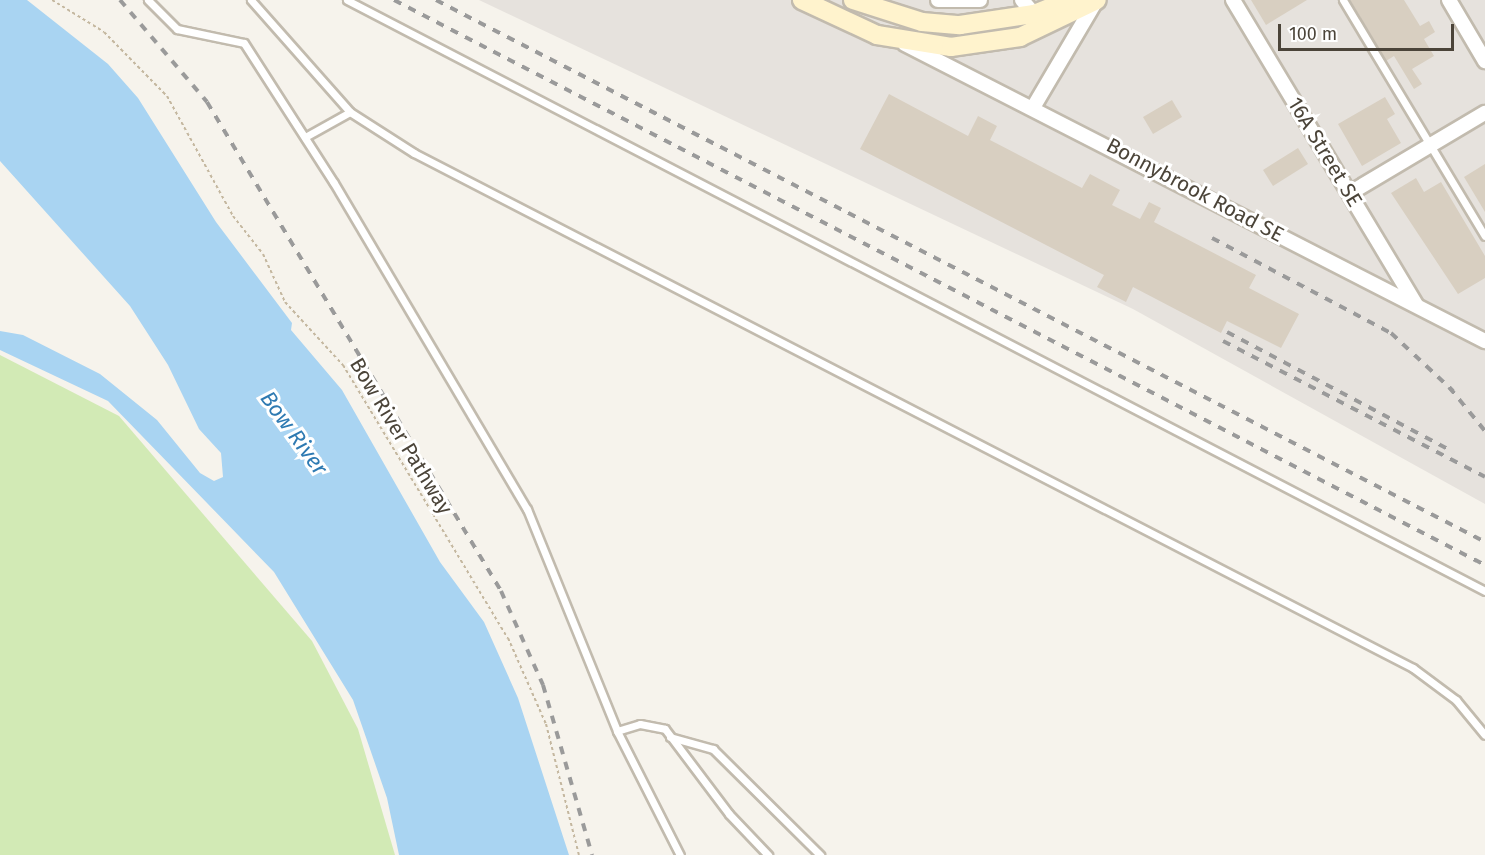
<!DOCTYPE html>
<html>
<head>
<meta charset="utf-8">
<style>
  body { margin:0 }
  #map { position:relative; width:1485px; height:855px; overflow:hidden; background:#f6f3ec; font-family:"Fira Sans",sans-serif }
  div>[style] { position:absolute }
  .industrial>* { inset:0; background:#e6e2dd }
  .green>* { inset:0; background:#d2eab5 }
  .water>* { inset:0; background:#a9d4f2 }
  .building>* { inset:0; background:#d8cfc1 }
  .path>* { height:2px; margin-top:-1px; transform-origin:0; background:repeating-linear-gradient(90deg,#c4b79f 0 3px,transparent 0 6px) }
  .roads { filter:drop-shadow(2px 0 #c2bbae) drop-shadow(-2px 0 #c2bbae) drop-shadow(0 2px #c2bbae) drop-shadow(0 -2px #c2bbae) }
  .lane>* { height:7px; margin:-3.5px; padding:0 3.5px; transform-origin:3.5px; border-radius:3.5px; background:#fff }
  .street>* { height:14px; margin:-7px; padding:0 7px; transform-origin:7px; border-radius:7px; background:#fff }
  .secondary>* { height:18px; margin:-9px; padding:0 9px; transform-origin:9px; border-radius:9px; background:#fff3cd }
  .rail>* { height:4px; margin-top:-2px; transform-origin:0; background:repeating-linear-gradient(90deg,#9a9a9a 0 8px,transparent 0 16px) }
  span { translate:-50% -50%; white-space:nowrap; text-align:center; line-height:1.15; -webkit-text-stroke:6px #fff; paint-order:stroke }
  .street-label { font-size:21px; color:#4b4439 }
  .water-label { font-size:22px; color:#2e7ab2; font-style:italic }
  .scale { position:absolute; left:1278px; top:24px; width:176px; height:27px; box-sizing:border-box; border:3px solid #4b4439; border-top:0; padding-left:8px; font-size:18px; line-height:21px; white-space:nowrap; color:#4b4439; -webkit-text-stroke:4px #fff; paint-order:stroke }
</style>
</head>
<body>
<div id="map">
  <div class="industrial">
    <div style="clip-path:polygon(479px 0,1485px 0,1485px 504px,1133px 309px)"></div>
  </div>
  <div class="green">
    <div style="clip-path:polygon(0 355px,119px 416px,312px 641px,358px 729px,395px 855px,0 855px)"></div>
  </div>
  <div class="water">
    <div style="clip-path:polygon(0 0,27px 0,108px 64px,138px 98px,216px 222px,292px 323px,291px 330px,342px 390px,440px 562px,484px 622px,518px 698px,569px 855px,399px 855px,387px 798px,353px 700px,274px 572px,108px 401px,0 350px,0 331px,23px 335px,100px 374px,157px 420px,200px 473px,214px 481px,223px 477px,221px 453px,199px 429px,168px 365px,130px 306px,0 161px)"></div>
  </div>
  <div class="building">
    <div style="clip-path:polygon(1251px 0,1307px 0,1266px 25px)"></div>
    <div style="clip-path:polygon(1350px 0,1404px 0,1420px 26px,1429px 21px,1435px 32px,1424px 39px,1434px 56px,1412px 69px,1422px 84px,1414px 89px,1394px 56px,1386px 61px)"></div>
    <div style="clip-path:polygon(889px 94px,968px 136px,978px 116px,997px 126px,990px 140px,1082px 188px,1090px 174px,1120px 190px,1112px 205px,1140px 219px,1149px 202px,1161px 208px,1154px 222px,1256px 275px,1249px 288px,1299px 314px,1281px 348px,1227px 321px,1221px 333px,1133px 287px,1126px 302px,1097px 287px,1104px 275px,860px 149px)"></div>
    <div style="clip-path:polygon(1385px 97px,1395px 114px,1387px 119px,1401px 143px,1362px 166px,1338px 124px)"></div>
    <div style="clip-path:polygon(1172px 100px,1182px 117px,1153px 134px,1143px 117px)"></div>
    <div style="clip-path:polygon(1298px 148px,1308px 164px,1273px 186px,1263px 170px)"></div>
    <div style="clip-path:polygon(1485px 164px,1485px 212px,1464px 177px)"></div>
    <div style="clip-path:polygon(1416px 178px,1424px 192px,1441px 182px,1485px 256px,1485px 278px,1458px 294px,1391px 193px)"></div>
  </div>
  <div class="path">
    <div style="left:52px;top:0;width:61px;rotate:31.6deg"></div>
    <div style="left:104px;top:32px;width:90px;rotate:45.5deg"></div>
    <div style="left:167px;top:96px;width:137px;rotate:61.2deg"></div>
    <div style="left:233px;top:216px;width:48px;rotate:51.7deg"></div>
    <div style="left:263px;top:254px;width:53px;rotate:65.4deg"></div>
    <div style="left:285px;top:302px;width:86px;rotate:47.4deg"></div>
    <div style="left:343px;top:365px;width:319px;rotate:58.9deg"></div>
    <div style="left:508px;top:638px;width:94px;rotate:66.2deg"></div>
    <div style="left:546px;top:724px;width:135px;rotate:75.9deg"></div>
  </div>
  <div class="roads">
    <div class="lane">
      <div style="left:148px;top:0;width:41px;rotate:45deg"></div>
      <div style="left:177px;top:29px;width:68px;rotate:11.8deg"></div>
      <div style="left:244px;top:43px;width:166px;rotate:57.3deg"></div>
      <div style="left:334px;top:183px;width:379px;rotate:59.4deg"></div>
      <div style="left:527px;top:509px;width:240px;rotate:67.9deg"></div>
      <div style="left:617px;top:731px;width:139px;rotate:63.1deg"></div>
      <div style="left:251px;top:0;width:149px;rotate:48.5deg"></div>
      <div style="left:350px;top:112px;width:76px;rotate:32.6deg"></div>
      <div style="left:414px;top:153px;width:1124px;rotate:27.27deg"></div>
      <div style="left:1413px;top:668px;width:54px;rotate:36.7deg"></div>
      <div style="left:1456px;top:700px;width:45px;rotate:50.4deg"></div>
      <div style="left:347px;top:0;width:1282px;rotate:27.44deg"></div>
      <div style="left:1343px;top:0;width:275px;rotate:59deg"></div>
      <div style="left:305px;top:137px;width:51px;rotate:-29.1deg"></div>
      <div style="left:617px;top:731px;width:24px;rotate:-17deg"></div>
      <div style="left:640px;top:724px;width:25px;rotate:11deg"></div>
      <div style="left:665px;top:729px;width:106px;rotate:53deg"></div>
      <div style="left:729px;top:814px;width:57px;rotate:46.4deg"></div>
      <div style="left:670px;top:737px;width:45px;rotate:15.6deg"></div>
      <div style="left:713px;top:749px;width:151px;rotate:44.7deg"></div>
    </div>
    <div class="street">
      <div style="left:938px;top:0;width:42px"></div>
      <div style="left:1022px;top:0;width:18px;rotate:49deg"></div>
      <div style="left:1233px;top:0;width:355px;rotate:59deg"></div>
      <div style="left:1449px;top:0;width:71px;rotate:59.5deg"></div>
      <div style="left:905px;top:44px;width:652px;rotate:27.12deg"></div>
      <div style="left:1034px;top:106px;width:118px;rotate:-59.5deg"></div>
      <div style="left:1350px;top:193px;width:157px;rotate:-30.7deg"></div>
    </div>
    <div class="secondary">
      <div style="left:802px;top:0;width:83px;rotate:25deg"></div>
      <div style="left:877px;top:35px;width:75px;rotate:9.2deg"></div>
      <div style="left:951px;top:47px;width:70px;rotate:-8.2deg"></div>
      <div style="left:1020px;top:37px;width:85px;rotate:-25.7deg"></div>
      <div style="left:853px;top:0;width:72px;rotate:17.7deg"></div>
      <div style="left:922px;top:22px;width:38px;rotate:5deg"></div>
      <div style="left:960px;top:25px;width:75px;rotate:-8.5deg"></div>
      <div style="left:1034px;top:14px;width:38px;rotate:-22deg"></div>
    </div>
  </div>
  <div class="rail">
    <div style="left:120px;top:0;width:134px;rotate:49.5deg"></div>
    <div style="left:207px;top:102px;width:571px;rotate:58.98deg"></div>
    <div style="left:501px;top:591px;width:103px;rotate:65.9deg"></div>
    <div style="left:543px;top:685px;width:177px;rotate:73.9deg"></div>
    <div style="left:394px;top:0;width:1229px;rotate:27.38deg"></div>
    <div style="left:436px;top:0;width:1181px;rotate:27.32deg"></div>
    <div style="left:1212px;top:238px;width:203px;rotate:28deg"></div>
    <div style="left:1391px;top:333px;width:85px;rotate:43.1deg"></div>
    <div style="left:1227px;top:332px;width:252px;rotate:27.9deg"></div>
    <div style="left:1223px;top:341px;width:295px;rotate:27.4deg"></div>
    <div style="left:1449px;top:387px;width:57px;rotate:50.7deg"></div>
  </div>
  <div class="street-label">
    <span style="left:1325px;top:152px;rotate:59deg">16A Street SE</span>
    <span style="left:1195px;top:190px;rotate:28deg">Bonnybrook Road SE</span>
    <span style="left:401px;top:436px;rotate:59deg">Bow River Pathway</span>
  </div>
  <div class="water-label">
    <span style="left:294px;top:433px;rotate:54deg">Bow River</span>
  </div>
  <div class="scale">100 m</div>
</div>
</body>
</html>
